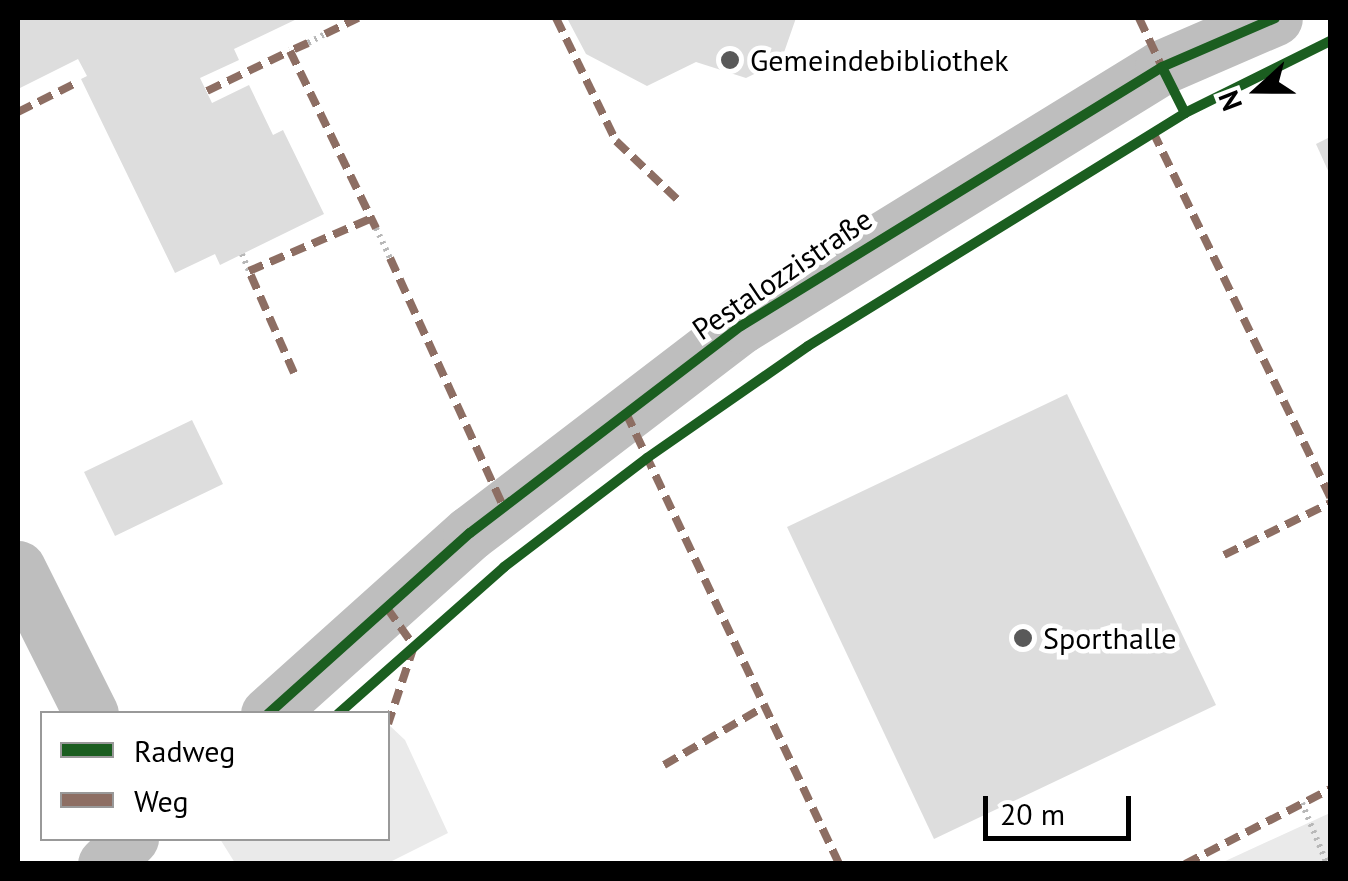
<!DOCTYPE html>
<html>
<head>
<meta charset="utf-8">
<style>
  body { margin:0 }
  #map { position:relative; width:1348px; height:881px; overflow:hidden; background:#fff; font-family:"PT Sans",sans-serif }
  div>[style] { position:absolute }
  .green>* { inset:0; background:#eaeaea }
  .building>* { inset:0; background:#ddd }
  .path>* { height:6px; margin-top:-3px; transform-origin:0; background:repeating-linear-gradient(90deg,#b8b8b8 0 2.5px,transparent 0 7.5px) }
  .minor>* { height:55px; margin:-27.5px; padding:0 27.5px; transform-origin:27.5px; border-radius:27.5px; background:#bebebe }
  .quiet>* { height:8px; margin-top:-4px; transform-origin:0; background:repeating-linear-gradient(90deg,#8d6e63 0 15px,transparent 0 23px) }
  .cycleway>* { height:10px; margin:-5px; padding:0 5px; transform-origin:5px; border-radius:5px; background:#1b5e20 }
  .dots>* { width:28px; height:28px; translate:-50% -50%; box-sizing:border-box; border:5px solid #fff; border-radius:50% }
  span { translate:-50% -50%; white-space:nowrap; text-align:center; line-height:1.15; -webkit-text-stroke:9px #fff; paint-order:stroke }
  .poi-label { font-size:30px; color:#000 }
  .left { translate:0 -50%; text-align:left }
  .street-label { font-size:30px; color:#000 }
  .frame { position:absolute; inset:0; border:20px solid #000; pointer-events:none }
  .legend { position:absolute; left:40px; top:711px; width:350px; height:130px; box-sizing:border-box; background:#fff; border:2px solid #999; margin:0; padding:12px 18px; list-style:none; font-size:30px; color:#000 }
  .legend li { display:flex; align-items:center; gap:20px; height:50px }
  .legend b { width:50px; border:2px solid #999 }
  .north { position:absolute; left:1208px; top:40px; width:100px; height:100px; -webkit-text-stroke:8px #fff; paint-order:stroke; rotate:249deg; font-size:28px; font-weight:700; line-height:40px; text-align:center; color:#000 }
  .north::after { content:''; display:block; margin:auto; width:35px; height:45px; background:#000; clip-path:polygon(50% 0,100% 100%,50% 72%,0 100%) }
  .scale { position:absolute; left:983px; top:796px; width:148px; height:45px; box-sizing:border-box; border:5px solid #000; border-top:0; padding-left:12px; font-size:30px; line-height:35px; white-space:nowrap; color:#000; -webkit-text-stroke:8px #fff; paint-order:stroke }
</style>
</head>
<body>
<div id="map">
  <div class="green">
    <div style="clip-path:polygon(388px 724px,405px 740px,448px 833px,388px 863px,235px 863px,220px 839px,388px 838px)"></div>
    <div style="clip-path:polygon(1330px 813px,1330px 863px,1221px 863px)"></div>
  </div>
  <div class="building">
    <div style="clip-path:polygon(18px 18px,299px 18px,234px 49px,239px 60px,200px 78px,212px 103px,249px 85px,273px 135px,283px 130px,324px 214px,220px 265px,215px 254px,175px 273px,81px 79px,87px 76px,78px 59px,18px 89px)"></div>
    <div style="clip-path:polygon(567px 18px,796px 18px,781px 61px,746px 78px,696px 62px,647px 86px,586px 54px)"></div>
    <div style="clip-path:polygon(1330px 137px,1330px 175px,1316px 144px)"></div>
    <div style="clip-path:polygon(1067px 394px,1216px 705px,934px 839px,787px 527px)"></div>
    <div style="clip-path:polygon(192px 420px,223px 484px,115px 536px,84px 472px)"></div>
  </div>
  <div class="path">
    <div style="left:308px;top:43px;width:19px;rotate:-28deg"></div>
    <div style="left:376px;top:228px;width:33px;rotate:65deg"></div>
    <div style="left:242px;top:254px;width:18px;rotate:68deg"></div>
    <div style="left:1302px;top:803px;width:66px;rotate:67.7deg"></div>
  </div>
  <div class="minor">
    <div style="left:18px;top:568px;width:163px;rotate:63.4deg"></div>
    <div style="left:268px;top:714px;width:271px;rotate:-41.9deg"></div>
    <div style="left:470px;top:533px;width:341px;rotate:-37.4deg"></div>
    <div style="left:741px;top:326px;width:494px;rotate:-31.6deg"></div>
    <div style="left:1162px;top:67px;width:123px;rotate:-23.4deg"></div>
    <div style="left:105px;top:864px;width:37px;rotate:-45deg"></div>
  </div>
  <div class="quiet">
    <div style="left:556px;top:18px;width:137px;rotate:64deg"></div>
    <div style="left:616px;top:141px;width:90px;rotate:43.6deg"></div>
    <div style="left:1139px;top:18px;width:54px;rotate:64.9deg"></div>
    <div style="left:325px;top:34px;width:37px;rotate:-26deg"></div>
    <div style="left:308px;top:43px;width:20px;rotate:156deg"></div>
    <div style="left:290px;top:51px;width:197px;rotate:64.1deg"></div>
    <div style="left:207px;top:91px;width:92px;rotate:-25.7deg"></div>
    <div style="left:18px;top:112px;width:67px;rotate:-26.6deg"></div>
    <div style="left:1153px;top:132px;width:406px;rotate:64.1deg"></div>
    <div style="left:390px;top:258px;width:273px;rotate:65.5deg"></div>
    <div style="left:294px;top:373px;width:111px;rotate:-113.8deg"></div>
    <div style="left:249px;top:271px;width:134px;rotate:-23.3deg"></div>
    <div style="left:626px;top:413px;width:499px;rotate:64.7deg"></div>
    <div style="left:1224px;top:555px;width:118px;rotate:-26.1deg"></div>
    <div style="left:387px;top:608px;width:47px;rotate:54.6deg"></div>
    <div style="left:414px;top:646px;width:82px;rotate:108.4deg"></div>
    <div style="left:664px;top:765px;width:113px;rotate:-30.2deg"></div>
    <div style="left:1185px;top:864px;width:163px;rotate:-27.3deg"></div>
  </div>
  <div class="cycleway">
    <div style="left:1185px;top:113px;width:162px;rotate:-26.4deg"></div>
    <div style="left:268px;top:714px;width:271px;rotate:-41.9deg"></div>
    <div style="left:470px;top:533px;width:341px;rotate:-37.4deg"></div>
    <div style="left:741px;top:326px;width:494px;rotate:-31.6deg"></div>
    <div style="left:1162px;top:67px;width:123px;rotate:-23.4deg"></div>
    <div style="left:338px;top:714px;width:222px;rotate:-41.5deg"></div>
    <div style="left:504px;top:567px;width:180px;rotate:-37.3deg"></div>
    <div style="left:647px;top:458px;width:196px;rotate:-34.8deg"></div>
    <div style="left:808px;top:346px;width:443px;rotate:-31.7deg"></div>
    <div style="left:1185px;top:113px;width:51px;rotate:-116.6deg"></div>
  </div>
  <div class="dots">
    <div style="left:730px;top:60px;background:#595959"></div>
    <div style="left:1023px;top:638px;background:#595959"></div>
  </div>
  <div class="poi-label">
    <span class="left" style="left:750px;top:60px">Gemeindebibliothek</span>
    <span class="left" style="left:1043px;top:638px">Sporthalle</span>
  </div>
  <div class="street-label">
    <span style="left:782px;top:274px;rotate:-34deg">Pestalozzistraße</span>
  </div>
  <div class="frame"></div>
  <ul class="legend">
  <li><b style="height:12px;background:#1b5e20"></b>Radweg</li>
  <li><b style="height:12px;background:#8d6e63"></b>Weg</li>
  </ul>
  <div class="north">N</div>
  <div class="scale">20 m</div>
</div>
</body>
</html>
